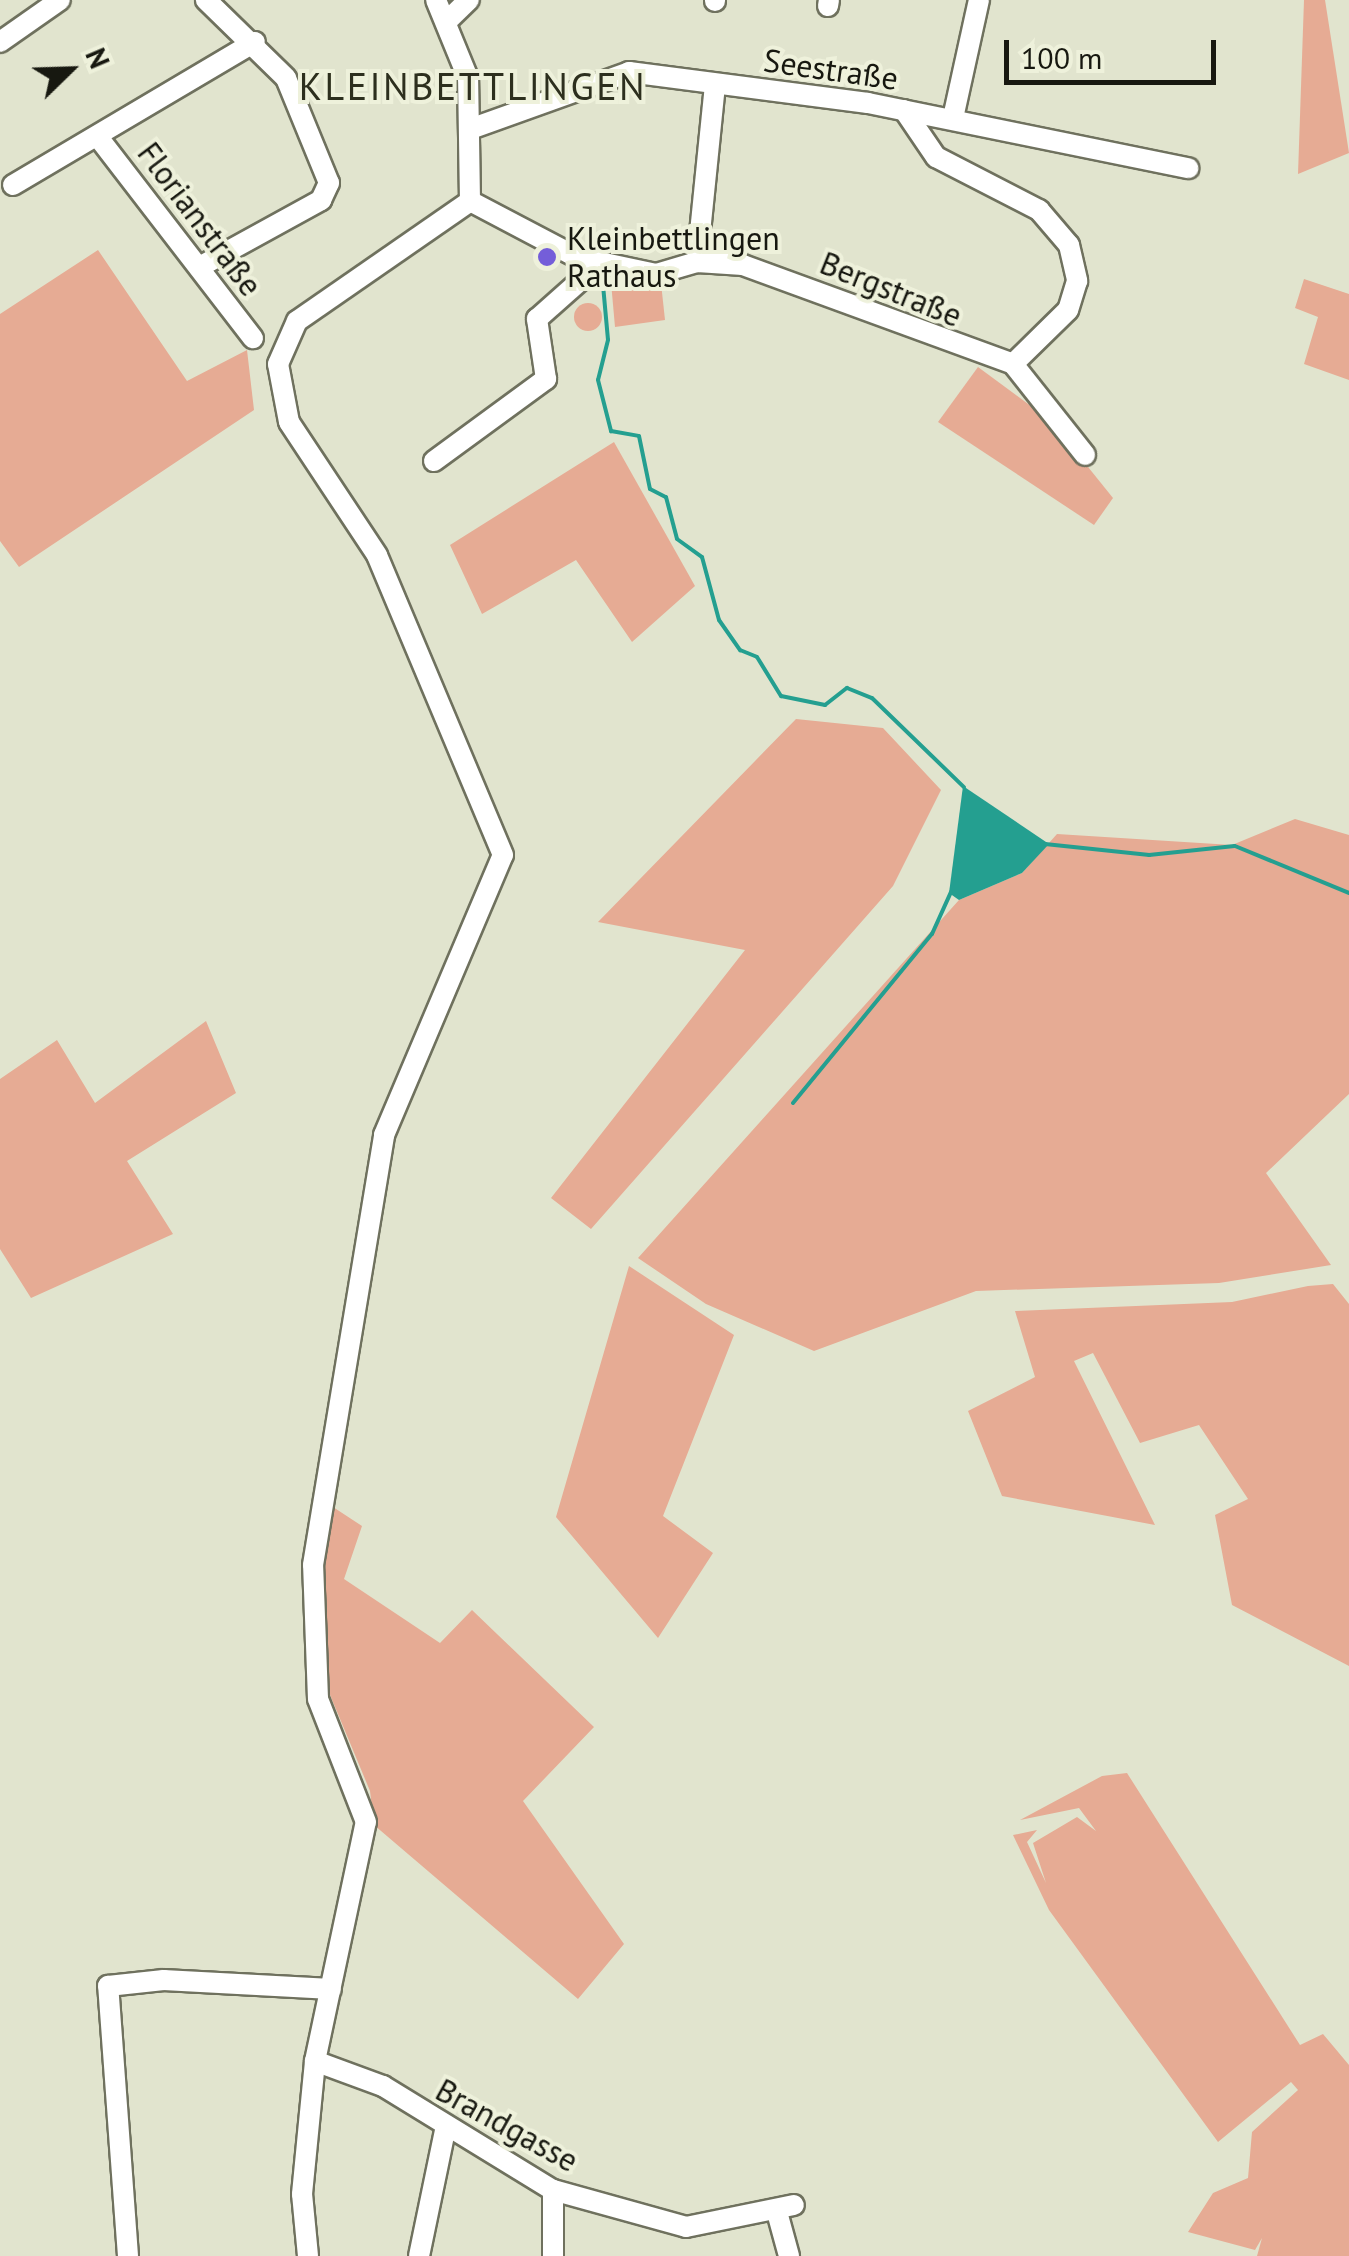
<!DOCTYPE html>
<html>
<head>
<meta charset="utf-8">
<style>
  body { margin:0 }
  #map { position:relative; width:1349px; height:2256px; overflow:hidden; background:#e1e4ce; font-family:"PT Sans",sans-serif }
  div>[style] { position:absolute }
  .green>* { inset:0; background:#e6ab94 }
  .round { border-radius:50% }
  .water>* { inset:0; background:#249f90 }
  .stream>* { height:4px; margin:-2px; padding:0 2px; transform-origin:2px; border-radius:2px; background:#249f90 }
  .roads { filter:drop-shadow(2px 0 #6f715e) drop-shadow(-2px 0 #6f715e) drop-shadow(0 2px #6f715e) drop-shadow(0 -2px #6f715e) }
  .minor>* { height:20px; margin:-10px; padding:0 10px; transform-origin:10px; border-radius:10px; background:#fff }
  .dots>* { width:28px; height:28px; translate:-50% -50%; box-sizing:border-box; border:5px solid #eef1db; border-radius:50% }
  span { translate:-50% -50%; white-space:nowrap; text-align:center; line-height:1.15; -webkit-text-stroke:8px #eef1db; paint-order:stroke }
  .street-label { font-size:32px; color:#171810 }
  .poi-label { font-size:32px; color:#171810 }
  .left { translate:0 -50%; text-align:left }
  .quarter-label { font-size:38px; color:#2d2f1e; letter-spacing:2.5px }
  .north { position:absolute; left:20px; top:20px; width:100px; height:100px; -webkit-text-stroke:8px #eef1db; paint-order:stroke; rotate:67deg; font-size:28px; font-weight:700; line-height:40px; text-align:center; color:#171810 }
  .north::after { content:''; display:block; margin:auto; width:35px; height:45px; background:#171810; clip-path:polygon(50% 0,100% 100%,50% 72%,0 100%) }
  .scale { position:absolute; left:1004px; top:40px; width:212px; height:45px; box-sizing:border-box; border:5px solid #171810; border-top:0; padding-left:12px; font-size:30px; line-height:35px; white-space:nowrap; color:#171810; -webkit-text-stroke:8px #eef1db; paint-order:stroke }
</style>
</head>
<body>
<div id="map">
  <div class="green">
    <div style="clip-path:polygon(1304px 0,1325px 0,1349px 153px,1298px 174px)"></div>
    <div style="clip-path:polygon(98px 250px,187px 381px,247px 350px,254px 410px,19px 567px,0 541px,0 314px)"></div>
    <div style="clip-path:polygon(1304px 279px,1349px 294px,1349px 380px,1304px 364px,1318px 317px,1295px 308px)"></div>
    <div style="clip-path:polygon(611px 282px,661px 283px,665px 320px,615px 327px)"></div>
    <div class="round" style="left:574px;top:303px;width:28px;height:28px"></div>
    <div style="clip-path:polygon(978px 367px,1051px 421px,1113px 498px,1094px 525px,938px 422px)"></div>
    <div style="clip-path:polygon(614px 442px,695px 586px,632px 642px,576px 560px,482px 614px,450px 545px)"></div>
    <div style="clip-path:polygon(796px 719px,883px 728px,941px 790px,893px 886px,591px 1229px,551px 1198px,745px 950px,598px 922px)"></div>
    <div style="clip-path:polygon(1295px 819px,1349px 835px,1349px 1094px,1266px 1173px,1331px 1265px,1219px 1283px,976px 1291px,814px 1351px,706px 1304px,638px 1258px,959px 900px,1022px 873px,1057px 834px,1232px 845px)"></div>
    <div style="clip-path:polygon(206px 1021px,236px 1093px,127px 1161px,173px 1234px,31px 1298px,0 1249px,0 1079px,57px 1040px,95px 1103px)"></div>
    <div style="clip-path:polygon(629px 1266px,734px 1335px,663px 1516px,713px 1553px,658px 1638px,556px 1517px)"></div>
    <div style="clip-path:polygon(1308px 1286px,1333px 1284px,1349px 1304px,1349px 1666px,1232px 1605px,1215px 1515px,1248px 1499px,1199px 1425px,1140px 1443px,1093px 1353px,1074px 1361px,1155px 1525px,1002px 1496px,968px 1411px,1035px 1377px,1015px 1311px,1232px 1302px)"></div>
    <div style="clip-path:polygon(333px 1507px,362px 1526px,344px 1579px,440px 1643px,472px 1610px,594px 1727px,523px 1801px,624px 1944px,578px 1999px,374px 1825px,370px 1791px,323px 1678px,321px 1596px)"></div>
    <div style="clip-path:polygon(1127px 1773px,1300px 2045px,1323px 2034px,1349px 2065px,1349px 2256px,1257px 2256px,1262px 2238px,1255px 2250px,1188px 2232px,1213px 2193px,1248px 2178px,1252px 2132px,1298px 2090px,1291px 2082px,1218px 2142px,1049px 1910px,1013px 1835px,1037px 1830px,1027px 1842px,1046px 1883px,1033px 1843px,1077px 1817px,1096px 1831px,1079px 1808px,1020px 1820px,1102px 1776px)"></div>
  </div>
  <div class="water">
    <div style="clip-path:polygon(963px 786px,1049px 844px,1022px 873px,959px 900px,949px 893px)"></div>
  </div>
  <div class="stream">
    <div style="left:603px;top:285px;width:55px;rotate:84.8deg"></div>
    <div style="left:608px;top:340px;width:41px;rotate:104deg"></div>
    <div style="left:598px;top:380px;width:53px;rotate:75.7deg"></div>
    <div style="left:611px;top:431px;width:28px;rotate:10deg"></div>
    <div style="left:639px;top:436px;width:54px;rotate:78.3deg"></div>
    <div style="left:650px;top:489px;width:18px;rotate:27deg"></div>
    <div style="left:666px;top:497px;width:43px;rotate:75.3deg"></div>
    <div style="left:677px;top:539px;width:31px;rotate:36deg"></div>
    <div style="left:702px;top:557px;width:65px;rotate:74.9deg"></div>
    <div style="left:719px;top:620px;width:37px;rotate:55deg"></div>
    <div style="left:740px;top:650px;width:18px;rotate:22deg"></div>
    <div style="left:757px;top:657px;width:46px;rotate:58.4deg"></div>
    <div style="left:781px;top:696px;width:45px;rotate:11.6deg"></div>
    <div style="left:825px;top:705px;width:28px;rotate:-38deg"></div>
    <div style="left:847px;top:688px;width:27px;rotate:22deg"></div>
    <div style="left:872px;top:698px;width:128px;rotate:44.1deg"></div>
    <div style="left:1045px;top:844px;width:105px;rotate:6deg"></div>
    <div style="left:1149px;top:855px;width:86px;rotate:-6deg"></div>
    <div style="left:1235px;top:846px;width:123px;rotate:22.4deg"></div>
    <div style="left:793px;top:1103px;width:219px;rotate:-50.6deg"></div>
    <div style="left:932px;top:934px;width:46px;rotate:-65.7deg"></div>
  </div>
  <div class="roads">
    <div class="minor">
      <div style="left:715px;top:0;width:1px;rotate:90deg"></div>
      <div style="left:828px;top:6px;width:6px;rotate:-81deg"></div>
      <div style="left:448px;top:20px;width:29px;rotate:-44deg"></div>
      <div style="left:0;top:42px;width:73px;rotate:-35deg"></div>
      <div style="left:904px;top:110px;width:57px;rotate:55.8deg"></div>
      <div style="left:936px;top:157px;width:116px;rotate:27.2deg"></div>
      <div style="left:1039px;top:210px;width:46px;rotate:49.4deg"></div>
      <div style="left:1069px;top:245px;width:37px;rotate:77deg"></div>
      <div style="left:1077px;top:281px;width:30px;rotate:107deg"></div>
      <div style="left:1068px;top:310px;width:77px;rotate:135.5deg"></div>
      <div style="left:953px;top:118px;width:121px;rotate:-77.6deg"></div>
      <div style="left:473px;top:128px;width:166px;rotate:-19.7deg"></div>
      <div style="left:629px;top:72px;width:241px;rotate:7.4deg"></div>
      <div style="left:868px;top:103px;width:327px;rotate:11.5deg"></div>
      <div style="left:98px;top:137px;width:254px;rotate:52.4deg"></div>
      <div style="left:13px;top:185px;width:281px;rotate:-30.6deg"></div>
      <div style="left:470px;top:201px;width:120px;rotate:27.8deg"></div>
      <div style="left:576px;top:257px;width:82px;rotate:12deg"></div>
      <div style="left:656px;top:274px;width:43px;rotate:-16.3deg"></div>
      <div style="left:697px;top:262px;width:46px;rotate:3.7deg"></div>
      <div style="left:743px;top:265px;width:288px;rotate:20.1deg"></div>
      <div style="left:697px;top:262px;width:178px;rotate:-84.2deg"></div>
      <div style="left:203px;top:265px;width:135px;rotate:-28.8deg"></div>
      <div style="left:321px;top:200px;width:19px;rotate:-65deg"></div>
      <div style="left:329px;top:183px;width:113px;rotate:-112.3deg"></div>
      <div style="left:286px;top:78px;width:112px;rotate:-135.7deg"></div>
      <div style="left:1013px;top:364px;width:116px;rotate:51.6deg"></div>
      <div style="left:434px;top:461px;width:139px;rotate:-36.2deg"></div>
      <div style="left:546px;top:379px;width:61px;rotate:-98.5deg"></div>
      <div style="left:537px;top:319px;width:83px;rotate:-41.6deg"></div>
      <div style="left:315px;top:2061px;width:72px;rotate:20.2deg"></div>
      <div style="left:383px;top:2086px;width:199px;rotate:31.5deg"></div>
      <div style="left:553px;top:2190px;width:138px;rotate:15.5deg"></div>
      <div style="left:686px;top:2227px;width:110px;rotate:-11.5deg"></div>
      <div style="left:777px;top:2212px;width:46px;rotate:74.7deg"></div>
      <div style="left:128px;top:2256px;width:271px;rotate:-94.2deg"></div>
      <div style="left:108px;top:1986px;width:56px;rotate:-6.1deg"></div>
      <div style="left:164px;top:1980px;width:167px;rotate:3.1deg"></div>
      <div style="left:308px;top:2256px;width:62px;rotate:-95.5deg"></div>
      <div style="left:302px;top:2194px;width:134px;rotate:-84.4deg"></div>
      <div style="left:315px;top:2061px;width:244px;rotate:-78deg"></div>
      <div style="left:366px;top:1822px;width:132px;rotate:-111.3deg"></div>
      <div style="left:318px;top:1699px;width:134px;rotate:-92.1deg"></div>
      <div style="left:313px;top:1565px;width:436px;rotate:-80.6deg"></div>
      <div style="left:384px;top:1135px;width:304px;rotate:-67deg"></div>
      <div style="left:503px;top:855px;width:325px;rotate:-112.8deg"></div>
      <div style="left:377px;top:555px;width:159px;rotate:-123.5deg"></div>
      <div style="left:289px;top:422px;width:59px;rotate:-100.7deg"></div>
      <div style="left:278px;top:364px;width:47px;rotate:-66.2deg"></div>
      <div style="left:297px;top:321px;width:211px;rotate:-34.7deg"></div>
      <div style="left:470px;top:201px;width:123px;rotate:-90.9deg"></div>
      <div style="left:468px;top:78px;width:84px;rotate:-112.3deg"></div>
      <div style="left:419px;top:2256px;width:129px;rotate:-78.3deg"></div>
      <div style="left:553px;top:2256px;width:66px;rotate:-90deg"></div>
    </div>
  </div>
  <div class="dots">
    <div style="left:547px;top:257px;background:#745ed9"></div>
  </div>
  <div class="street-label">
    <span style="left:831px;top:69px;rotate:8deg">Seestraße</span>
    <span style="left:200px;top:219px;rotate:53deg">Florianstraße</span>
    <span style="left:891px;top:289px;rotate:22deg">Bergstraße</span>
    <span style="left:507px;top:2125px;rotate:29deg">Brandgasse</span>
  </div>
  <div class="poi-label">
    <span class="left" style="left:567px;top:257px">Kleinbettlingen<br>Rathaus</span>
  </div>
  <div class="quarter-label">
    <span style="left:473px;top:86px">KLEINBETTLINGEN</span>
  </div>
  <div class="north">N</div>
  <div class="scale">100 m</div>
</div>
</body>
</html>
